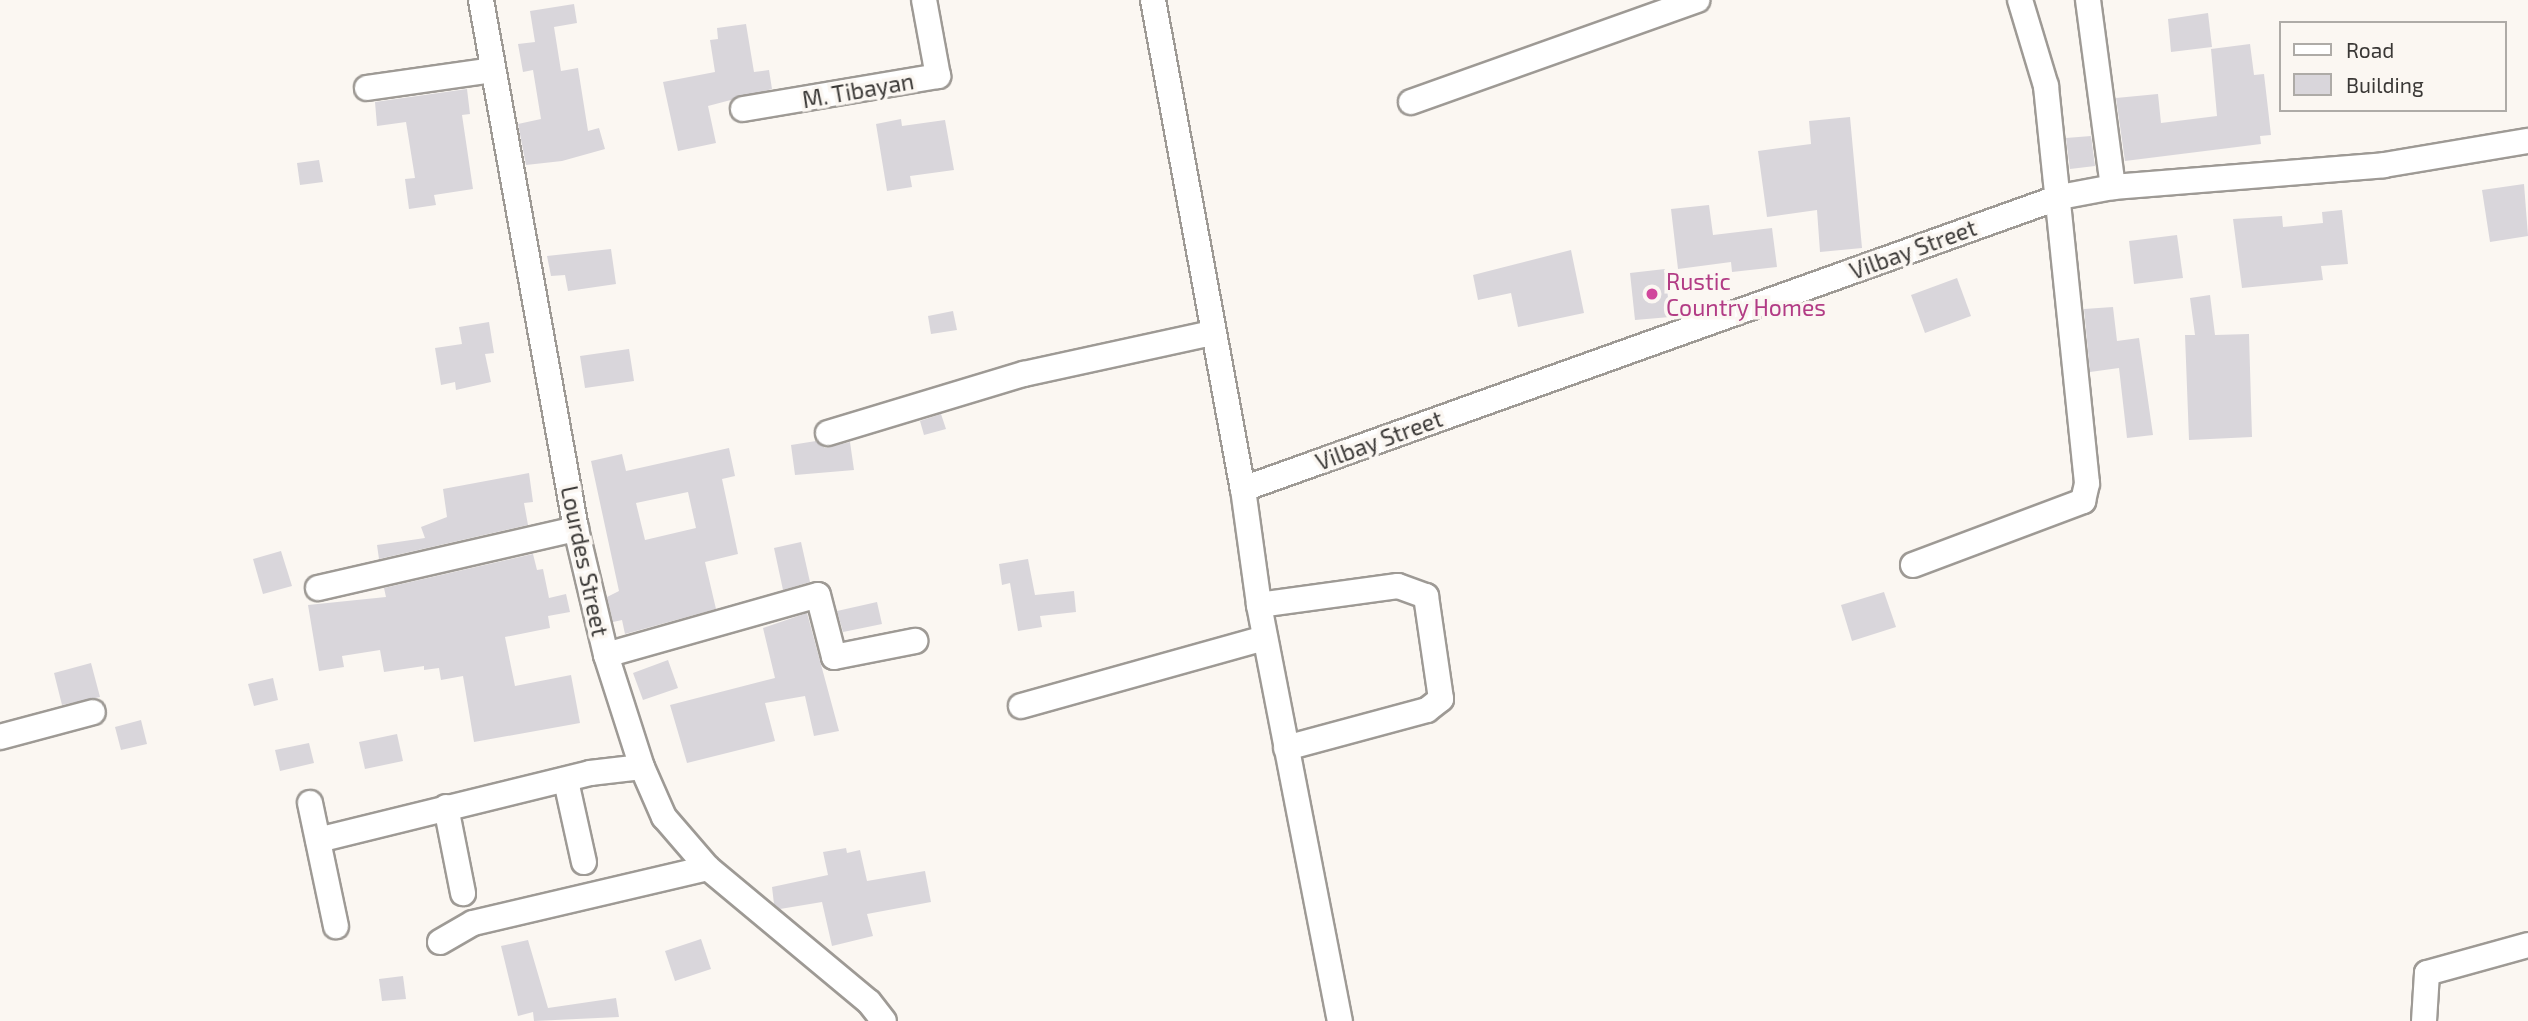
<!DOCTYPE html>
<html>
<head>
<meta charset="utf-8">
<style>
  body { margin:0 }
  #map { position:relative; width:2528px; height:1021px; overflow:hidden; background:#fbf7f2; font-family:"Exo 2",sans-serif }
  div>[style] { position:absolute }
  .building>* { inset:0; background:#d9d6db }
  .roads { filter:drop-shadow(2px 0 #9e9a95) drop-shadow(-2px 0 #9e9a95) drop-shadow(0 2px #9e9a95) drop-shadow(0 -2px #9e9a95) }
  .minor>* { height:24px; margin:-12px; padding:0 12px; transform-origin:12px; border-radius:12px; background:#fff }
  .dots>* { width:19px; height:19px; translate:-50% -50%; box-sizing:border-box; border:4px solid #fbf7f2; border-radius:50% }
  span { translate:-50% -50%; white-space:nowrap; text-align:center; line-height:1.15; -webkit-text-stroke:7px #fbf7f2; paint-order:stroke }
  .street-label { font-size:23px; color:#3a3836 }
  .hotel-label { font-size:23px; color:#b23c85 }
  .left { translate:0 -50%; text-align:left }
  .legend { position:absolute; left:2279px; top:21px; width:228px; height:91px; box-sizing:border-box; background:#fbf7f2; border:2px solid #aeaba7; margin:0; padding:9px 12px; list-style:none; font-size:21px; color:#3a3836 }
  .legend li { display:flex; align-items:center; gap:14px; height:35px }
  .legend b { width:35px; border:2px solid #aeaba7 }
</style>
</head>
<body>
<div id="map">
  <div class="building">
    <div style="clip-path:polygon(574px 4px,577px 23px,554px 27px,561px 71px,578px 68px,588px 131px,599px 128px,605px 149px,562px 161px,526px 165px,518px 124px,541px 119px,533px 70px,523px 72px,518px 44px,535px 42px,530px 11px)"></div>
    <div style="clip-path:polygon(2208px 13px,2212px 47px,2171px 52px,2168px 19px)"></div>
    <div style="clip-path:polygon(746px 24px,754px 72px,769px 70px,772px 89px,708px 106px,716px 143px,678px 151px,663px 82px,715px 72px,710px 40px,718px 39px,717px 28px)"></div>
    <div style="clip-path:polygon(2250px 44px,2254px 75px,2264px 74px,2271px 135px,2260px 136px,2261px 144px,2125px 161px,2116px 98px,2158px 94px,2161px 123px,2217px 116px,2211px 49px)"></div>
    <div style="clip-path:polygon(467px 89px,470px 114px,462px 115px,473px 189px,434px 195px,436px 205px,409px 209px,405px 179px,415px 178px,406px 122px,377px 126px,375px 102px)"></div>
    <div style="clip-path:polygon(1850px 117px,1862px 248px,1820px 252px,1817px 210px,1767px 217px,1758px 151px,1811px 144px,1809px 121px)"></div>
    <div style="clip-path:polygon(901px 119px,902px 126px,945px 120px,954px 170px,910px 176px,912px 187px,887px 191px,876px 124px)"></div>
    <div style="clip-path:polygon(2091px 136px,2095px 166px,2070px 169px,2066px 138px)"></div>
    <div style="clip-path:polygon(319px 160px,323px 182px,300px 185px,297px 163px)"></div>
    <div style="clip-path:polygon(2524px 184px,2528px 236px,2490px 242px,2482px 190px)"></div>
    <div style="clip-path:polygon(1709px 205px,1713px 235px,1772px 228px,1777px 267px,1732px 272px,1731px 262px,1678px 269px,1671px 209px)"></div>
    <div style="clip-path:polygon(2342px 210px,2348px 264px,2321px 266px,2323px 280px,2242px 288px,2233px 219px,2282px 216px,2283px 227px,2323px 223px,2322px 212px)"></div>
    <div style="clip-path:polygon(2177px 235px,2183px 278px,2134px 284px,2129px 241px)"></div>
    <div style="clip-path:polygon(611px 249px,616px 284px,568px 291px,565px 275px,551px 276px,547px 256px)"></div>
    <div style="clip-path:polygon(1571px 250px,1584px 313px,1518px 327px,1511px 293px,1478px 300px,1473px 275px)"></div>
    <div style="clip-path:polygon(1665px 269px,1670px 317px,1635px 320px,1630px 273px)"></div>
    <div style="clip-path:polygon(1957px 278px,1971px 316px,1925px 333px,1911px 295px)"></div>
    <div style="clip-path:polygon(2210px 295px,2215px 335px,2249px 334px,2252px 437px,2189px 440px,2185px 335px,2195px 335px,2190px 298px)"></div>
    <div style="clip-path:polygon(2113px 307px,2117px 341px,2139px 338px,2153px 435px,2127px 438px,2119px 368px,2090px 372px,2084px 309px)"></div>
    <div style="clip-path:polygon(953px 311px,957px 330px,931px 334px,928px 316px)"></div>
    <div style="clip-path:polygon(489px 322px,494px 353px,485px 354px,491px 382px,456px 390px,455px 382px,441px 385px,435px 348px,462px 344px,459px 327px)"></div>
    <div style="clip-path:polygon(629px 349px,634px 381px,585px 388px,580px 356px)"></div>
    <div style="clip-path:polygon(941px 414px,946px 429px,924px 435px,920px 421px)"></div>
    <div style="clip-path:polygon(816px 441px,825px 448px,850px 442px,854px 470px,795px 475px,791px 445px)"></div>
    <div style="clip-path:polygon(evenodd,729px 448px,735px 476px,722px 479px,738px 554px,705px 562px,716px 609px,625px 634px,622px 620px,613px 622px,607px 597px,619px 591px,591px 461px,622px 454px,626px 471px,729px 448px,688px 492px,696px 528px,645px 540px,636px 503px,688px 492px)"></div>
    <div style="clip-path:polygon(529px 473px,533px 502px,524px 503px,528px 525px,379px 559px,377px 545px,425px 538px,421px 527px,447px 517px,443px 489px)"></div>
    <div style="clip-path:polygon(801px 542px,810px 582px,783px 590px,774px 548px)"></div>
    <div style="clip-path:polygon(281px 551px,292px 586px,263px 594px,253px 559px)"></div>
    <div style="clip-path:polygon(533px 554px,537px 570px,543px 569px,549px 598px,566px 594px,570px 612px,548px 616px,550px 628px,505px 637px,515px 686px,571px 675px,580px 723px,474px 742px,463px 676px,441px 680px,439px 668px,424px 670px,424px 666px,384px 672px,380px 650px,342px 656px,344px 667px,319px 671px,308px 605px,386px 597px,384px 588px)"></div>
    <div style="clip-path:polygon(1028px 559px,1035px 595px,1074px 591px,1076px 612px,1040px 616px,1042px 627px,1018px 631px,1010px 583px,1002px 585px,999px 564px)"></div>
    <div style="clip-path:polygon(1884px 592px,1896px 627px,1852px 641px,1841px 605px)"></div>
    <div style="clip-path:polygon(877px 602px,882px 624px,843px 632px,837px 611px)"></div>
    <div style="clip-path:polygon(807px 613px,839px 731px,814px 736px,805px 696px,765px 703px,775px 741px,687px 763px,670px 705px,775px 678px,763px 628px)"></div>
    <div style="clip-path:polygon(668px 660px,678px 688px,643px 700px,633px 673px)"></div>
    <div style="clip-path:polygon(91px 663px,100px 697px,62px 705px,54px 673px)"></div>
    <div style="clip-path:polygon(273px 678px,278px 700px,254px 706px,248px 684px)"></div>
    <div style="clip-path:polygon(141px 720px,147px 744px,121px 750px,115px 727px)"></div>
    <div style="clip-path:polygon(397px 734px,403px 761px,365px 769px,359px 742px)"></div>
    <div style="clip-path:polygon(309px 743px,314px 763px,280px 771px,275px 750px)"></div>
    <div style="clip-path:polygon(846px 848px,847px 853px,860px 850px,867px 881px,925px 871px,931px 902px,867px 914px,873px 936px,832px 946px,822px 902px,780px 909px,774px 904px,772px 887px,828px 875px,823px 852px)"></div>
    <div style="clip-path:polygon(701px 939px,711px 969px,675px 981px,665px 951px)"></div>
    <div style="clip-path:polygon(528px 940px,548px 1008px,616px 998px,619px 1017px,534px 1021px,533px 1012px,518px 1016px,501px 946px)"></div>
    <div style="clip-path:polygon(403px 976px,406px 999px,382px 1001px,379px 979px)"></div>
  </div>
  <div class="roads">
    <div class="minor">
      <div style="left:481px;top:0;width:537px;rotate:79.82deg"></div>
      <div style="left:576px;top:529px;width:130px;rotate:76.6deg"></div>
      <div style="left:606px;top:655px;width:118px;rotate:72.2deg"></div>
      <div style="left:642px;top:767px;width:55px;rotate:66.3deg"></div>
      <div style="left:664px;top:817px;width:67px;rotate:49.2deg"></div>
      <div style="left:708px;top:868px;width:209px;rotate:39.8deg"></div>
      <div style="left:869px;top:1002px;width:24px;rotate:52deg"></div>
      <div style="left:1153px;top:0;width:497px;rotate:79.6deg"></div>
      <div style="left:1243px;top:489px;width:117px;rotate:82.1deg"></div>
      <div style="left:1259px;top:605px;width:424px;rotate:79deg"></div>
      <div style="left:2088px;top:0;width:189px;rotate:82.4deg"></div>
      <div style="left:367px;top:88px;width:127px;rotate:-8.1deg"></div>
      <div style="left:1411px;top:102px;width:304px;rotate:-19.6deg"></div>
      <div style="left:743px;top:109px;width:198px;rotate:-9.6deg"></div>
      <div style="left:938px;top:76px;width:77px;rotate:-100.4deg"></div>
      <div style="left:828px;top:433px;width:205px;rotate:-16.8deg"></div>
      <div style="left:1024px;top:374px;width:192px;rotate:-12.3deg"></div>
      <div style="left:1243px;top:489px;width:868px;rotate:-19.67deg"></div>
      <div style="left:2060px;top:197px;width:54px;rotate:-10.7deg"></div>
      <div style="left:2113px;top:187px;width:272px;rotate:-4.6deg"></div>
      <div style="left:2384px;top:165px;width:146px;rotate:-9.5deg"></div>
      <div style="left:1913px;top:565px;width:182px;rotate:-20.6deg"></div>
      <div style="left:2083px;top:501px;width:18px;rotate:-77deg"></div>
      <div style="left:2087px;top:483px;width:399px;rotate:-95.9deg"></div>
      <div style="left:2046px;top:86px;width:90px;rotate:-106.8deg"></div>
      <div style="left:318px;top:588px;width:265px;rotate:-12.9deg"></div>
      <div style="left:1259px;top:605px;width:140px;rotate:-7.8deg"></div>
      <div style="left:1398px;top:586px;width:30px;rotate:20deg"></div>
      <div style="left:1426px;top:596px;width:104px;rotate:81.7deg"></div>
      <div style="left:1441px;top:699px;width:18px;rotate:142deg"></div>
      <div style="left:1427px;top:710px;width:146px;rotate:164.9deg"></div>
      <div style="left:606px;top:655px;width:220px;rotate:-15.8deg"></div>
      <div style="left:818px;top:595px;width:64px;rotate:75.5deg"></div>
      <div style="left:834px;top:657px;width:83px;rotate:-11.2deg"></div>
      <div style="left:1021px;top:706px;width:253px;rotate:-15.6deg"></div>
      <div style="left:0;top:737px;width:96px;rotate:-15deg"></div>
      <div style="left:566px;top:781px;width:83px;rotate:77.5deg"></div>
      <div style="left:310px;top:803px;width:126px;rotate:78.1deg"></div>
      <div style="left:446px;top:807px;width:88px;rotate:78.8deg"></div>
      <div style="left:318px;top:840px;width:280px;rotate:-13.8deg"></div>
      <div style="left:590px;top:773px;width:52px;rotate:-6.6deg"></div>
      <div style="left:440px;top:942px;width:38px;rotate:-30deg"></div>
      <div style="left:473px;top:923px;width:241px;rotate:-13.2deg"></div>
      <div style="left:2424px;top:1021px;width:48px;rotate:-86.4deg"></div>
      <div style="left:2427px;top:973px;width:105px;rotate:-15.5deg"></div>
    </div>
  </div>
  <div class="dots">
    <div style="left:1652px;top:294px;background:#d1479c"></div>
  </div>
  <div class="street-label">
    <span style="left:858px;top:90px;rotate:-10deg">M. Tibayan</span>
    <span style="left:1913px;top:249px;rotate:-20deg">Vilbay Street</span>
    <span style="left:1379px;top:440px;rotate:-20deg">Vilbay Street</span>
    <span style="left:585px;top:561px;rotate:78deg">Lourdes Street</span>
  </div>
  <div class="hotel-label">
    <span class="left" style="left:1666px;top:294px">Rustic<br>Country Homes</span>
  </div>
  <ul class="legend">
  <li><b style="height:9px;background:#fff"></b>Road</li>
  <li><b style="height:19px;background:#d9d6db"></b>Building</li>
  </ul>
</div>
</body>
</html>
